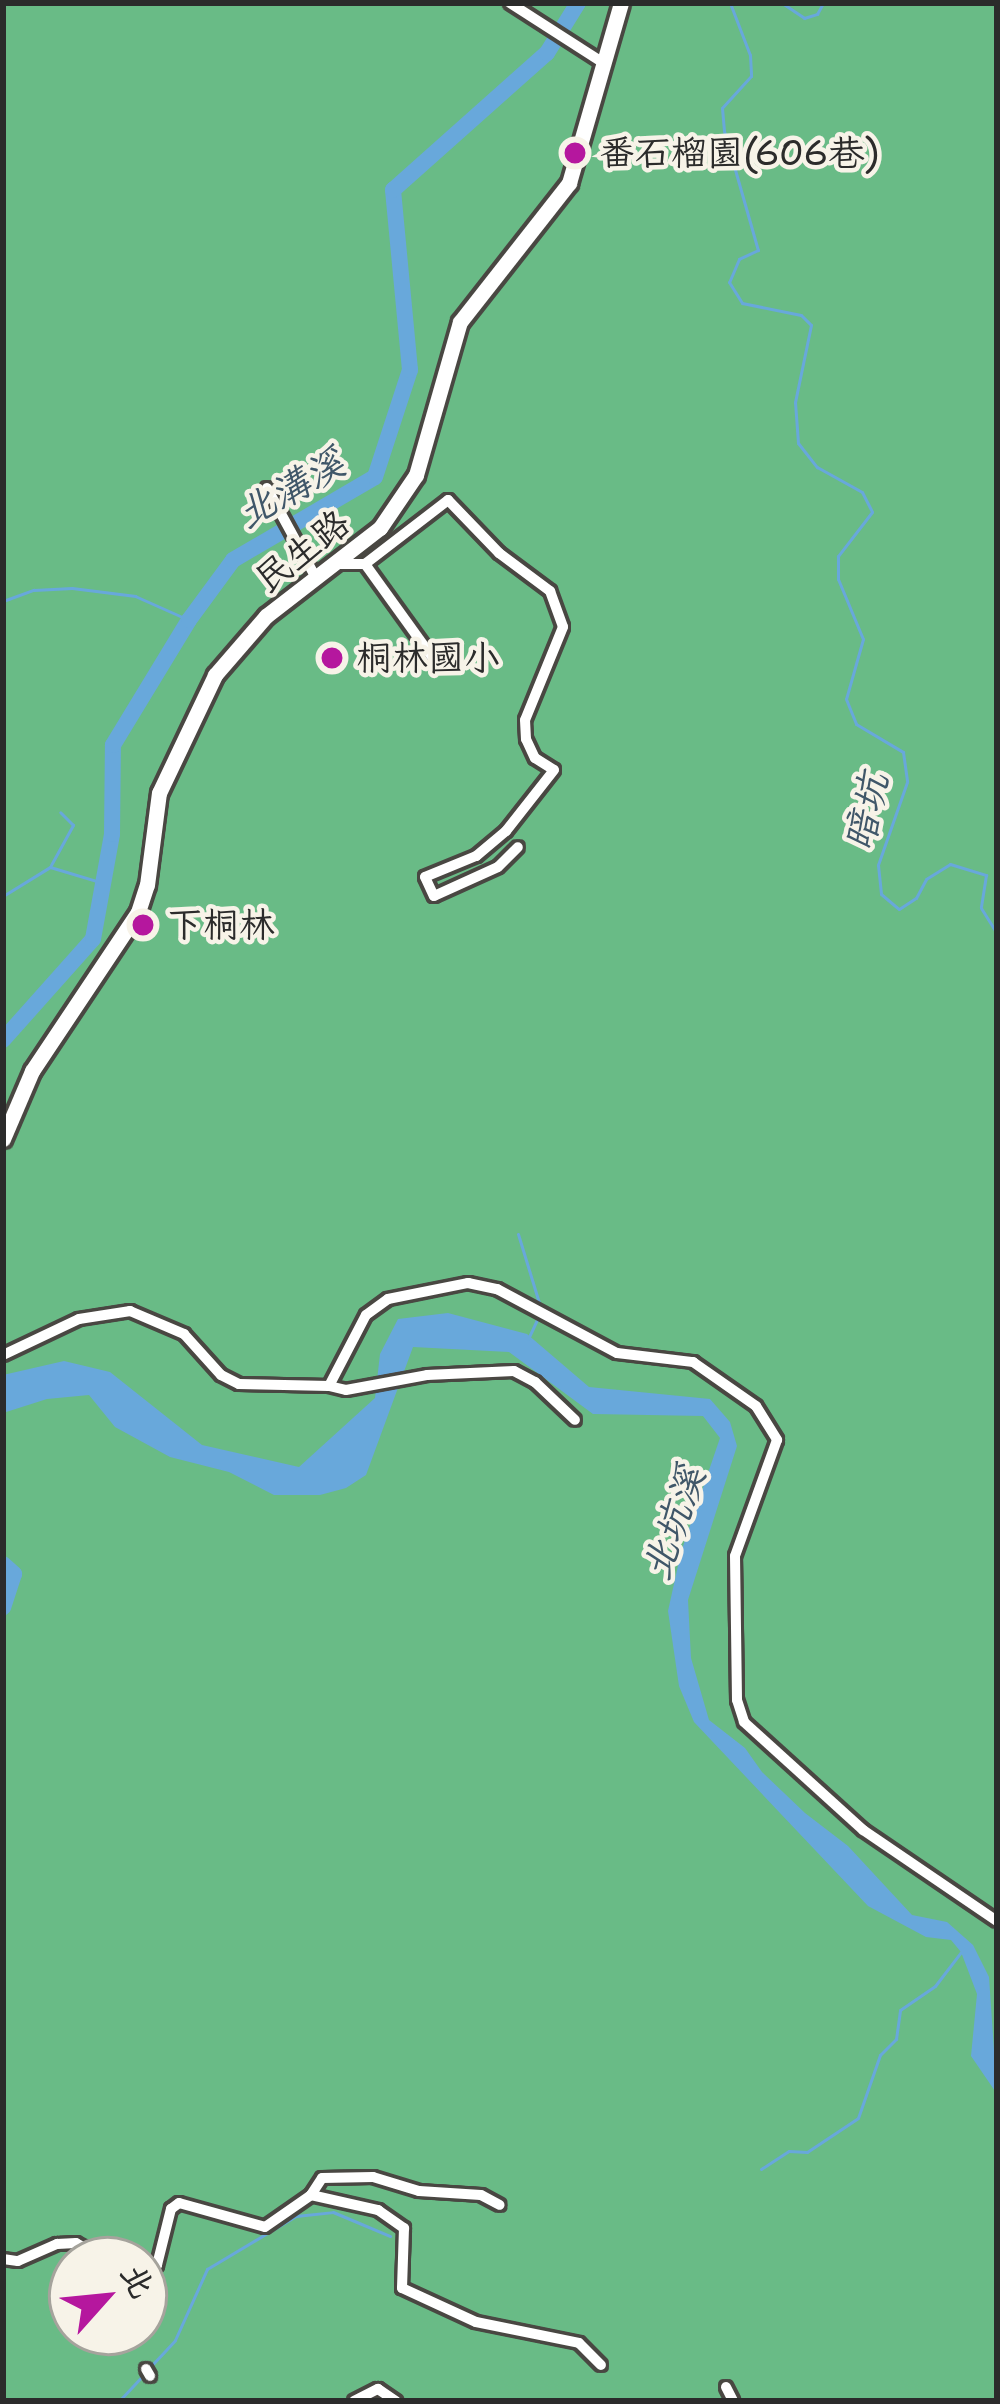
<!DOCTYPE html>
<html>
<head>
<meta charset="utf-8">
<style>
  body { margin:0 }
  #map { position:relative; width:1000px; height:2404px; overflow:hidden; background:#f1e3c6; font-family:"Shantell Sans","LXGW WenKai TC",sans-serif }
  div>[style] { position:absolute }
  .forest>* { inset:0; background:#69bb86 }
  .water>* { inset:0; background:#68a8db }
  .stream>* { height:3px; margin:-1.5px; padding:0 1.5px; transform-origin:1.5px; border-radius:1.5px; background:#68a8db }
  .river>* { height:16px; margin:-8px; padding:0 8px; transform-origin:8px; border-radius:8px; background:#68a8db }
  .roads { filter:drop-shadow(3px 0 #494742) drop-shadow(-3px 0 #494742) drop-shadow(0 3px #494742) drop-shadow(0 -3px #494742) }
  .street>* { height:10px; margin:-5px; padding:0 5px; transform-origin:5px; border-radius:5px; background:#fff }
  .secondary>* { height:15px; margin:-7.5px; padding:0 7.5px; transform-origin:7.5px; border-radius:7.5px; background:#fff }
  .dots>* { width:33px; height:33px; translate:-50% -50%; box-sizing:border-box; border:6px solid #f7f3e8; border-radius:50% }
  span { translate:-50% -50%; white-space:nowrap; text-align:center; line-height:1.15; -webkit-text-stroke:9px #f7f3e8; paint-order:stroke }
  .poi-label { font-size:36px; color:#2b2b2b }
  .left { translate:0 -50%; text-align:left }
  .street-label { font-size:36px; color:#2b2b2b }
  .water-label { font-size:39px; color:#405769; font-style:italic }
  .frame { position:absolute; inset:0; border:6px solid #2b2b2b; pointer-events:none }
  .north { position:absolute; left:48px; top:2236px; width:120px; height:120px; box-sizing:border-box; background:#f7f3e8; border:3px solid #a5a39c; border-radius:50%; rotate:63deg; font-size:33px; font-weight:700; line-height:48px; text-align:center; color:#2b2b2b }
  .north::after { content:''; display:block; margin:auto; width:42px; height:54px; background:#b5179e; clip-path:polygon(50% 0,100% 100%,50% 72%,0 100%) }
</style>
</head>
<body>
<div id="map">
  <div class="forest">
    <div style="clip-path:polygon(evenodd,3px 3px,997px 3px,997px 2401px,3px 2401px,3px 3px,72px 2260px,144px 2260px,144px 2332px,72px 2332px,72px 2260px)"></div>
  </div>
  <div class="water">
    <div style="clip-path:polygon(448px 1313px,527px 1334px,589px 1387px,710px 1399px,730px 1422px,737px 1446px,688px 1600px,691px 1658px,709px 1720px,745px 1748px,762px 1772px,805px 1813px,848px 1846px,912px 1915px,947px 1922px,973px 1945px,989px 1977px,997px 2094px,971px 2056px,977px 1994px,961px 1952px,951px 1940px,926px 1937px,868px 1906px,694px 1722px,679px 1686px,668px 1611px,681px 1552px,720px 1438px,703px 1416px,593px 1414px,509px 1352px,413px 1347px,366px 1475px,346px 1488px,320px 1495px,274px 1495px,229px 1472px,170px 1457px,115px 1427px,89px 1395px,47px 1399px,3px 1413px,3px 1375px,64px 1361px,110px 1372px,202px 1445px,299px 1467px,375px 1398px,380px 1354px,398px 1319px)"></div>
  </div>
  <div class="stream">
    <div style="left:730px;top:3px;width:56px;rotate:69deg"></div>
    <div style="left:750px;top:55px;width:21px;rotate:87deg"></div>
    <div style="left:751px;top:76px;width:43px;rotate:132.2deg"></div>
    <div style="left:722px;top:108px;width:23px;rotate:85deg"></div>
    <div style="left:724px;top:131px;width:124px;rotate:74.1deg"></div>
    <div style="left:758px;top:250px;width:21px;rotate:155deg"></div>
    <div style="left:739px;top:259px;width:25px;rotate:113deg"></div>
    <div style="left:729px;top:282px;width:25px;rotate:58deg"></div>
    <div style="left:742px;top:303px;width:60px;rotate:11.5deg"></div>
    <div style="left:801px;top:315px;width:14px;rotate:45deg"></div>
    <div style="left:811px;top:325px;width:79px;rotate:101.7deg"></div>
    <div style="left:795px;top:402px;width:41px;rotate:85.8deg"></div>
    <div style="left:798px;top:443px;width:31px;rotate:52deg"></div>
    <div style="left:817px;top:467px;width:51px;rotate:29.1deg"></div>
    <div style="left:862px;top:492px;width:22px;rotate:63deg"></div>
    <div style="left:872px;top:512px;width:56px;rotate:127.7deg"></div>
    <div style="left:838px;top:556px;width:23px;rotate:90deg"></div>
    <div style="left:838px;top:579px;width:65px;rotate:67.4deg"></div>
    <div style="left:863px;top:639px;width:62px;rotate:105.8deg"></div>
    <div style="left:846px;top:699px;width:27px;rotate:68deg"></div>
    <div style="left:856px;top:724px;width:55px;rotate:30.8deg"></div>
    <div style="left:903px;top:752px;width:30px;rotate:82deg"></div>
    <div style="left:907px;top:782px;width:88px;rotate:109.3deg"></div>
    <div style="left:878px;top:865px;width:29px;rotate:84deg"></div>
    <div style="left:881px;top:894px;width:23px;rotate:40deg"></div>
    <div style="left:899px;top:909px;width:20px;rotate:-33deg"></div>
    <div style="left:916px;top:898px;width:21px;rotate:-62deg"></div>
    <div style="left:926px;top:879px;width:28px;rotate:-32deg"></div>
    <div style="left:950px;top:864px;width:38px;rotate:17deg"></div>
    <div style="left:986px;top:875px;width:33px;rotate:99deg"></div>
    <div style="left:981px;top:908px;width:31px;rotate:58deg"></div>
    <div style="left:782px;top:3px;width:27px;rotate:34deg"></div>
    <div style="left:804px;top:18px;width:14px;rotate:-17deg"></div>
    <div style="left:817px;top:14px;width:13px;rotate:-61deg"></div>
    <div style="left:3px;top:601px;width:33px;rotate:-20deg"></div>
    <div style="left:34px;top:590px;width:38px;rotate:-3deg"></div>
    <div style="left:72px;top:588px;width:64px;rotate:7.2deg"></div>
    <div style="left:135px;top:596px;width:59px;rotate:24deg"></div>
    <div style="left:51px;top:865px;width:46px;rotate:-61.2deg"></div>
    <div style="left:73px;top:825px;width:18px;rotate:-135deg"></div>
    <div style="left:3px;top:896px;width:55px;rotate:-31.7deg"></div>
    <div style="left:50px;top:867px;width:55px;rotate:16.8deg"></div>
    <div style="left:518px;top:1234px;width:75px;rotate:73deg"></div>
    <div style="left:528px;top:1339px;width:26px;rotate:-65deg"></div>
    <div style="left:761px;top:2169px;width:33px;rotate:-33deg"></div>
    <div style="left:789px;top:2151px;width:18px;rotate:3deg"></div>
    <div style="left:807px;top:2152px;width:61px;rotate:-33.7deg"></div>
    <div style="left:858px;top:2118px;width:67px;rotate:-70.8deg"></div>
    <div style="left:880px;top:2055px;width:23px;rotate:-45deg"></div>
    <div style="left:896px;top:2039px;width:29px;rotate:-82deg"></div>
    <div style="left:900px;top:2010px;width:42px;rotate:-34.4deg"></div>
    <div style="left:935px;top:1986px;width:43px;rotate:-52.6deg"></div>
    <div style="left:151px;top:2366px;width:35px;rotate:-47deg"></div>
    <div style="left:175px;top:2340px;width:78px;rotate:-65.7deg"></div>
    <div style="left:207px;top:2269px;width:104px;rotate:-30.8deg"></div>
    <div style="left:296px;top:2216px;width:37px;rotate:-6deg"></div>
    <div style="left:333px;top:2212px;width:62px;rotate:22.8deg"></div>
    <div style="left:119px;top:2401px;width:38px;rotate:-47deg"></div>
  </div>
  <div class="river">
    <div style="left:3px;top:1040px;width:135px;rotate:-48.3deg"></div>
    <div style="left:93px;top:939px;width:107px;rotate:-79.7deg"></div>
    <div style="left:112px;top:834px;width:89px;rotate:-89.4deg"></div>
    <div style="left:113px;top:745px;width:146px;rotate:-58.7deg"></div>
    <div style="left:189px;top:620px;width:74px;rotate:-53.7deg"></div>
    <div style="left:233px;top:560px;width:164px;rotate:-30.3deg"></div>
    <div style="left:375px;top:477px;width:113px;rotate:-71.9deg"></div>
    <div style="left:410px;top:370px;width:181px;rotate:-95.4deg"></div>
    <div style="left:393px;top:190px;width:206px;rotate:-41.7deg"></div>
    <div style="left:547px;top:53px;width:59px;rotate:-58.2deg"></div>
    <div style="left:3px;top:1564px;width:15px;rotate:42deg"></div>
    <div style="left:14px;top:1574px;width:35px;rotate:108deg"></div>
  </div>
  <div class="roads">
    <div class="street">
      <div style="left:510px;top:3px;width:113px;rotate:32.7deg"></div>
      <div style="left:267px;top:488px;width:102px;rotate:61.4deg"></div>
      <div style="left:340px;top:564px;width:25px"></div>
      <div style="left:365px;top:564px;width:105px;rotate:-37.6deg"></div>
      <div style="left:448px;top:500px;width:74px;rotate:46.1deg"></div>
      <div style="left:499px;top:553px;width:64px;rotate:36.7deg"></div>
      <div style="left:550px;top:591px;width:38px;rotate:70deg"></div>
      <div style="left:563px;top:627px;width:100px;rotate:112.2deg"></div>
      <div style="left:525px;top:720px;width:19px;rotate:87deg"></div>
      <div style="left:526px;top:739px;width:21px;rotate:65deg"></div>
      <div style="left:535px;top:758px;width:22px;rotate:32deg"></div>
      <div style="left:554px;top:770px;width:78px;rotate:128.2deg"></div>
      <div style="left:506px;top:831px;width:39px;rotate:140deg"></div>
      <div style="left:476px;top:856px;width:55px;rotate:157.6deg"></div>
      <div style="left:425px;top:877px;width:21px;rotate:65deg"></div>
      <div style="left:434px;top:896px;width:70px;rotate:-24.4deg"></div>
      <div style="left:498px;top:867px;width:28px;rotate:-45deg"></div>
      <div style="left:365px;top:564px;width:120px;rotate:54.2deg"></div>
      <div style="left:3px;top:1355px;width:84px;rotate:-25.3deg"></div>
      <div style="left:79px;top:1319px;width:52px;rotate:-8.9deg"></div>
      <div style="left:130px;top:1311px;width:59px;rotate:23.1deg"></div>
      <div style="left:184px;top:1334px;width:55px;rotate:47.9deg"></div>
      <div style="left:221px;top:1375px;width:20px;rotate:27deg"></div>
      <div style="left:239px;top:1384px;width:90px;rotate:1.3deg"></div>
      <div style="left:329px;top:1386px;width:80px;rotate:-62.5deg"></div>
      <div style="left:366px;top:1315px;width:27px;rotate:-36deg"></div>
      <div style="left:388px;top:1299px;width:82px;rotate:-11.3deg"></div>
      <div style="left:468px;top:1283px;width:30px;rotate:12deg"></div>
      <div style="left:497px;top:1289px;width:136px;rotate:28.1deg"></div>
      <div style="left:617px;top:1353px;width:77px;rotate:6.8deg"></div>
      <div style="left:693px;top:1362px;width:77px;rotate:34.9deg"></div>
      <div style="left:756px;top:1406px;width:40px;rotate:58deg"></div>
      <div style="left:777px;top:1440px;width:123px;rotate:109.9deg"></div>
      <div style="left:735px;top:1556px;width:144px;rotate:89.2deg"></div>
      <div style="left:737px;top:1700px;width:23px;rotate:72deg"></div>
      <div style="left:744px;top:1722px;width:161px;rotate:42.2deg"></div>
      <div style="left:863px;top:1830px;width:162px;rotate:34.2deg"></div>
      <div style="left:329px;top:1386px;width:17px;rotate:13deg"></div>
      <div style="left:346px;top:1390px;width:82px;rotate:-10.5deg"></div>
      <div style="left:427px;top:1375px;width:87px;rotate:-2.6deg"></div>
      <div style="left:514px;top:1371px;width:24px;rotate:28deg"></div>
      <div style="left:535px;top:1382px;width:55px;rotate:43.5deg"></div>
      <div style="left:311px;top:2195px;width:69px;rotate:12.6deg"></div>
      <div style="left:378px;top:2210px;width:32px;rotate:35deg"></div>
      <div style="left:404px;top:2228px;width:60px;rotate:91.9deg"></div>
      <div style="left:402px;top:2288px;width:81px;rotate:24.7deg"></div>
      <div style="left:476px;top:2322px;width:105px;rotate:11.5deg"></div>
      <div style="left:579px;top:2343px;width:31px;rotate:45deg"></div>
      <div style="left:3px;top:2259px;width:15px;rotate:8deg"></div>
      <div style="left:18px;top:2261px;width:43px;rotate:-23.6deg"></div>
      <div style="left:57px;top:2244px;width:19px;rotate:-3deg"></div>
      <div style="left:76px;top:2243px;width:35px;rotate:29deg"></div>
      <div style="left:144px;top:2280px;width:20px;rotate:-49deg"></div>
      <div style="left:157px;top:2265px;width:58px;rotate:-76deg"></div>
      <div style="left:171px;top:2209px;width:10px;rotate:-37deg"></div>
      <div style="left:179px;top:2203px;width:89px;rotate:15.6deg"></div>
      <div style="left:265px;top:2227px;width:56px;rotate:-34.8deg"></div>
      <div style="left:311px;top:2195px;width:20px;rotate:-57deg"></div>
      <div style="left:322px;top:2178px;width:51px;rotate:-1.1deg"></div>
      <div style="left:373px;top:2177px;width:48px;rotate:16.9deg"></div>
      <div style="left:419px;top:2191px;width:62px;rotate:3.7deg"></div>
      <div style="left:481px;top:2195px;width:21px;rotate:28deg"></div>
      <div style="left:146px;top:2369px;width:8px;rotate:60deg"></div>
      <div style="left:726px;top:2387px;width:16px;rotate:63deg"></div>
      <div style="left:354px;top:2401px;width:27px;rotate:-27deg"></div>
      <div style="left:378px;top:2389px;width:22px;rotate:34deg"></div>
    </div>
    <div class="secondary">
      <div style="left:3px;top:1139px;width:74px;rotate:-66.9deg"></div>
      <div style="left:32px;top:1071px;width:191px;rotate:-56.3deg"></div>
      <div style="left:138px;top:912px;width:28px;rotate:-72deg"></div>
      <div style="left:147px;top:885px;width:93px;rotate:-82.6deg"></div>
      <div style="left:159px;top:793px;width:131px;rotate:-64.6deg"></div>
      <div style="left:215px;top:675px;width:78px;rotate:-49.2deg"></div>
      <div style="left:266px;top:616px;width:144px;rotate:-37.7deg"></div>
      <div style="left:380px;top:528px;width:64px;rotate:-55.8deg"></div>
      <div style="left:416px;top:475px;width:159px;rotate:-74deg"></div>
      <div style="left:460px;top:322px;width:177px;rotate:-51.9deg"></div>
      <div style="left:569px;top:183px;width:187px;rotate:-73.9deg"></div>
    </div>
  </div>
  <div class="dots">
    <div style="left:575px;top:153px;background:#b5179e"></div>
    <div style="left:332px;top:658px;background:#b5179e"></div>
    <div style="left:143px;top:925px;background:#b5179e"></div>
  </div>
  <div class="poi-label">
    <span class="left" style="left:599px;top:153px">番石榴園(606巷)</span>
    <span class="left" style="left:356px;top:658px">桐林國小</span>
    <span class="left" style="left:167px;top:925px">下桐林</span>
  </div>
  <div class="street-label">
    <span style="left:302px;top:551px;rotate:-38deg">民生路</span>
  </div>
  <div class="water-label">
    <span style="left:290px;top:488px;rotate:-30deg">北溝溪</span>
    <span style="left:866px;top:812px;rotate:-77deg">暗坑</span>
    <span style="left:673px;top:1523px;rotate:-71deg">北坑溪</span>
  </div>
  <div class="frame"></div>
  <div class="north">北</div>
</div>
</body>
</html>
